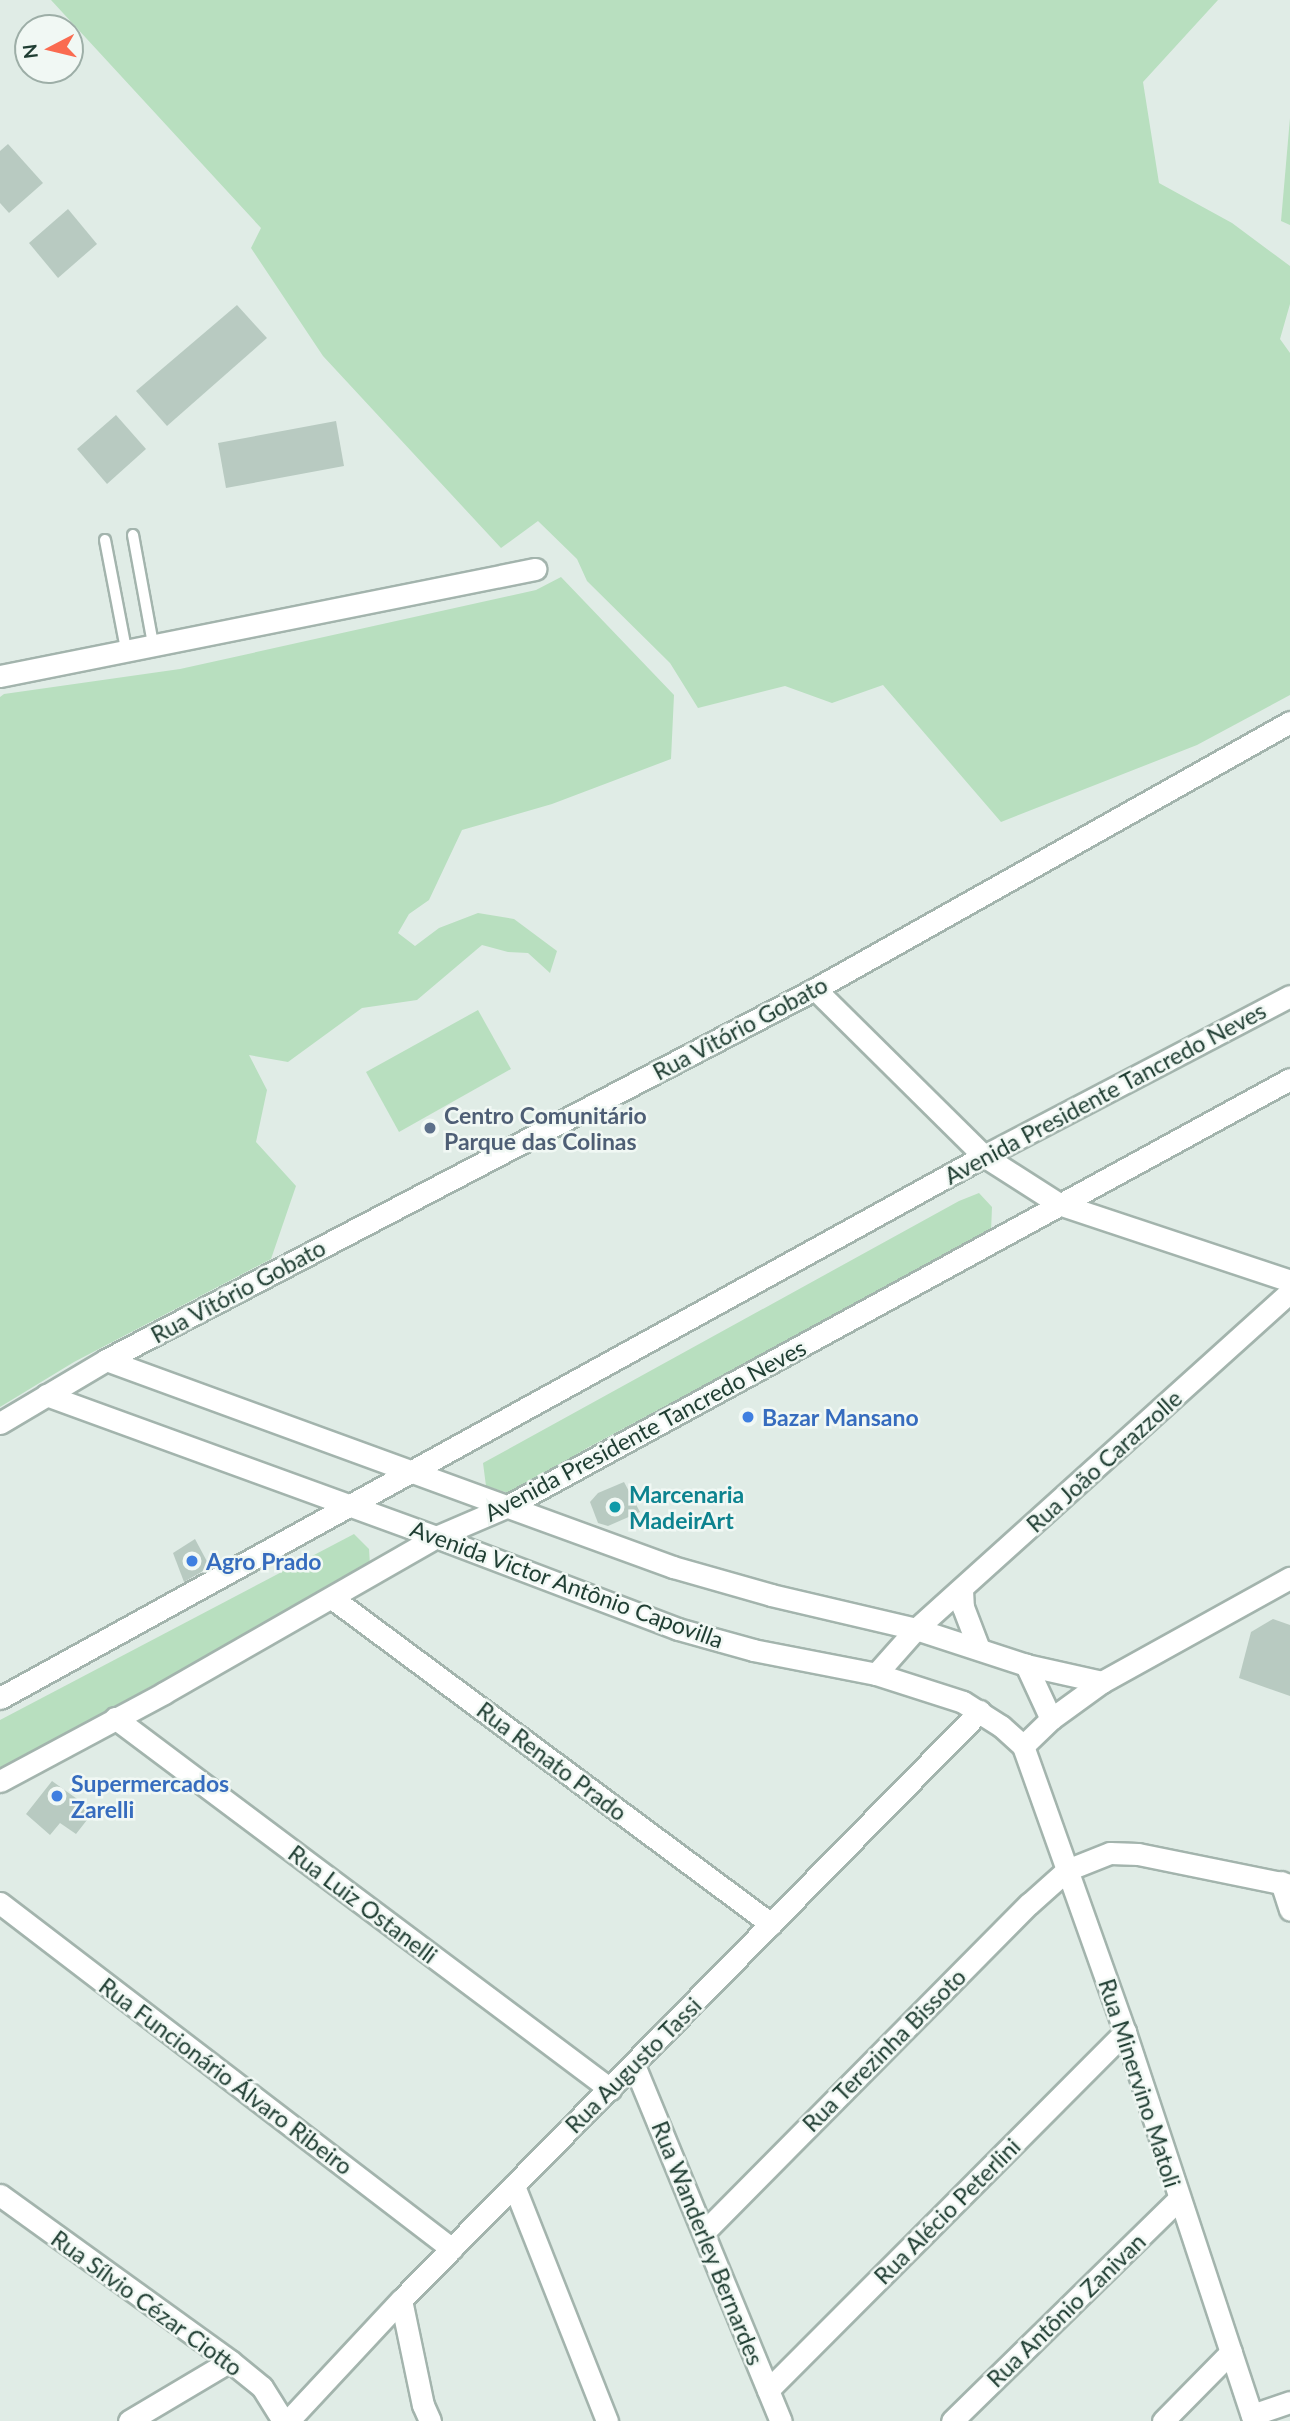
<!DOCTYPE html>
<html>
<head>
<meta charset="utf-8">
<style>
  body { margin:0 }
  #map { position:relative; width:1290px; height:2421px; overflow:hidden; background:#e0ece6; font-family:Lato,sans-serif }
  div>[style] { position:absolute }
  .green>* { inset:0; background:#b8dfbf }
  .building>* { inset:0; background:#b8cac1 }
  .roads { filter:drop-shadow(2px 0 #a3b4ad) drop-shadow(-2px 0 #a3b4ad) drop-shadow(0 2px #a3b4ad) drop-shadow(0 -2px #a3b4ad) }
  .service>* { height:10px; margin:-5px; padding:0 5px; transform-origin:5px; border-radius:5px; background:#fff }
  .minor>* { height:21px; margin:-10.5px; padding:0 10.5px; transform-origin:10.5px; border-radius:10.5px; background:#fff }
  .dots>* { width:19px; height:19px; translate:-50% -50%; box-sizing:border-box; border:4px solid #f1f8f4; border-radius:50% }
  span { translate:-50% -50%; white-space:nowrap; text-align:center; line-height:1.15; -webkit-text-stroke:5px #f1f8f4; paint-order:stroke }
  .street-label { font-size:23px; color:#203e33 }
  .service-label { font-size:23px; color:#4e5e75; font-weight:700 }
  .left { translate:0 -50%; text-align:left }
  .shop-label { font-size:23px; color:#366cbe; font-weight:700 }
  .culture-label { font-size:23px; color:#0d838f; font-weight:700 }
  .north { position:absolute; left:14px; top:14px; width:70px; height:70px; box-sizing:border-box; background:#f1f8f4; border:2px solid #9daea7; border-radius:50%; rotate:263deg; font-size:19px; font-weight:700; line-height:28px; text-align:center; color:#203e33 }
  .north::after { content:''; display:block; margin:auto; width:24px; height:32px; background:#fa6b50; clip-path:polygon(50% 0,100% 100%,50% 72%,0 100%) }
</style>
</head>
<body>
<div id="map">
  <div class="green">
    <div style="clip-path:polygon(51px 0,1218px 0,1143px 82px,1159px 183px,1232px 223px,1290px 266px,1290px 304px,1280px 339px,1290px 353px,1290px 695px,1197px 745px,1001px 822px,883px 685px,832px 703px,785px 686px,698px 708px,670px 663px,587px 581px,577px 559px,538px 521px,501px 548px,323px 356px,251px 248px,261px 228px)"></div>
    <div style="clip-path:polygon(1290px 118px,1290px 225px,1281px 221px)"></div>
    <div style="clip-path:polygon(561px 577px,674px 695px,671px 759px,552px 804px,462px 830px,429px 900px,409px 914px,398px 933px,415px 946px,439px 928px,478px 913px,514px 919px,557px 951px,550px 973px,528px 953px,508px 952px,482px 945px,417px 1000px,362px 1008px,288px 1062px,249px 1055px,267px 1090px,256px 1142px,296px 1186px,271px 1259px,74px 1362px,0 1407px,0 697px,4px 694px,180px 669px,536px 590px)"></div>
    <div style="clip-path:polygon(478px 1010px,511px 1069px,399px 1132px,366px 1072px)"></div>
    <div style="clip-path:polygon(979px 1193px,992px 1207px,991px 1232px,587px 1448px,512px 1494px,486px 1486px,483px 1463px,959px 1201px)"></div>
    <div style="clip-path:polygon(354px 1534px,369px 1549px,370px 1565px,0 1770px,0 1720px)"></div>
  </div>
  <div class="building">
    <div style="clip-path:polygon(8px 144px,43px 183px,9px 213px,0 203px,0 151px)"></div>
    <div style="clip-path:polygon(68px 209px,97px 244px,58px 278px,29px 243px)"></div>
    <div style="clip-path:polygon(237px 305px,267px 338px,167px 426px,136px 391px)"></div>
    <div style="clip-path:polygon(116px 415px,146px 449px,107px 484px,77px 449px)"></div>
    <div style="clip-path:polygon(336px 421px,344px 466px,226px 488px,218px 443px)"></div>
    <div style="clip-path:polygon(624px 1482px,640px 1512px,608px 1526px,598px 1523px,590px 1502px,598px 1493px)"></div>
    <div style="clip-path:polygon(195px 1539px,210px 1567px,184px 1582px,173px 1553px)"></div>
    <div style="clip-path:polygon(1273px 1619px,1290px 1625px,1290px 1696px,1239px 1678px,1251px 1632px)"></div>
    <div style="clip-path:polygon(52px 1781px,94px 1811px,76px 1834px,60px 1823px,50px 1835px,26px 1814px)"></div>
  </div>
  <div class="roads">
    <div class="service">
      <div style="left:133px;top:535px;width:111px;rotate:79.6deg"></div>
      <div style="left:105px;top:540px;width:111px;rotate:79.1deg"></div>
    </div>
    <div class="minor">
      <div style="left:0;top:676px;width:546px;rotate:-11.31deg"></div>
      <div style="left:815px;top:989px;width:238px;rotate:44.7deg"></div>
      <div style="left:984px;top:1156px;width:89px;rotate:32.6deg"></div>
      <div style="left:1059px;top:1204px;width:243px;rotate:18.4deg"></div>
      <div style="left:106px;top:1360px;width:604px;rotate:20.06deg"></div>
      <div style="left:673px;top:1567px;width:102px;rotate:15.9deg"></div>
      <div style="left:771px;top:1595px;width:149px;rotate:13.2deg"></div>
      <div style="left:916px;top:1629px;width:116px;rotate:18.1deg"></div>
      <div style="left:1026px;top:1665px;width:78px;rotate:12.6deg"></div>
      <div style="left:46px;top:1395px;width:415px;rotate:20deg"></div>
      <div style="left:436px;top:1537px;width:259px;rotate:20.8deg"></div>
      <div style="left:678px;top:1629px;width:78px;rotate:15.6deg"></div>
      <div style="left:753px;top:1650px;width:125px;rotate:11deg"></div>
      <div style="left:876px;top:1674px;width:91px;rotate:17.8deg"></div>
      <div style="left:963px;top:1702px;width:45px;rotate:32.3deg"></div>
      <div style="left:1001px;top:1726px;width:30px;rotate:42deg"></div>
      <div style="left:1023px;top:1746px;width:39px;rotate:-44deg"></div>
      <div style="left:1051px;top:1719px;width:60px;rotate:-114.8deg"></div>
      <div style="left:0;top:1423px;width:123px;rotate:-30.7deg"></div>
      <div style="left:106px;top:1360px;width:800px;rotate:-27.62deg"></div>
      <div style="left:815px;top:989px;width:545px;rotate:-29.34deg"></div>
      <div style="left:962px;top:1590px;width:17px;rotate:87deg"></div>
      <div style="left:963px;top:1607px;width:45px;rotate:69.1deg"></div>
      <div style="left:332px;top:1598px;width:547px;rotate:36.6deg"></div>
      <div style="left:876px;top:1674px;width:60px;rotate:-48.4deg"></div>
      <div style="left:916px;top:1629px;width:503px;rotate:-42.02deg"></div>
      <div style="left:0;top:1698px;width:1123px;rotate:-28.85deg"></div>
      <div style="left:984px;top:1156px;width:345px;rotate:-27.6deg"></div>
      <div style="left:115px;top:1718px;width:619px;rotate:36.85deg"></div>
      <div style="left:1051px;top:1719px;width:63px;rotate:-36deg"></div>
      <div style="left:1102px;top:1682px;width:215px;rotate:-29deg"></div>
      <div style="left:1023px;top:1746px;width:304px;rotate:70.4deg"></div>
      <div style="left:1125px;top:2032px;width:410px;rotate:71.7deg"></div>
      <div style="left:0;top:1781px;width:186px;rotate:-28.2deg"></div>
      <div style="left:164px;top:1693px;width:314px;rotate:-29.8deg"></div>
      <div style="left:436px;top:1537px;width:76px;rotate:-23.2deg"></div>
      <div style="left:506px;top:1507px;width:893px;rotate:-28.63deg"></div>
      <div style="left:1281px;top:1882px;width:29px;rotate:72deg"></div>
      <div style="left:0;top:1903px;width:569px;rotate:37.43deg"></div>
      <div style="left:634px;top:2065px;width:385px;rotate:67.6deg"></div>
      <div style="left:514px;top:2186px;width:253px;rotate:68.4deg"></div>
      <div style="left:0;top:2195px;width:284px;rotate:35.8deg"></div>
      <div style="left:230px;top:2361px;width:41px;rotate:39.1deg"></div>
      <div style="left:262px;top:2387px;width:40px;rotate:58deg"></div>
      <div style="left:704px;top:2232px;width:462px;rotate:-45.3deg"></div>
      <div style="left:1029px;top:1904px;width:51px;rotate:-41.8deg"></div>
      <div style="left:1067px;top:1870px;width:46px;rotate:-21.6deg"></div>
      <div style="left:1110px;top:1853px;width:28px;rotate:2deg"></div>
      <div style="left:1138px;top:1854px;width:155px;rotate:11.5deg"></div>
      <div style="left:401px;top:2300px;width:107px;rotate:78.2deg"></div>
      <div style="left:423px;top:2405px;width:17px;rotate:66deg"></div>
      <div style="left:768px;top:2390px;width:506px;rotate:-45.08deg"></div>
      <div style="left:1252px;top:2415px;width:40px;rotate:-18.9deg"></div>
      <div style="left:129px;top:2421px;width:117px;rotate:-30.7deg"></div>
      <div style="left:288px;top:2421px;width:166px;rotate:-47deg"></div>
      <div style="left:401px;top:2300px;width:826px;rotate:-45.49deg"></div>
      <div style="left:952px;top:2421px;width:318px;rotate:-44.4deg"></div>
      <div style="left:1163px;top:2421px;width:97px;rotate:-45.4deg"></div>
    </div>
  </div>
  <div class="dots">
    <div style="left:430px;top:1128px;background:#5c6f8a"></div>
    <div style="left:748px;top:1417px;background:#3f7fe0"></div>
    <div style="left:615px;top:1507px;background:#0f9aa8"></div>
    <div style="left:192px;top:1561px;background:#3f7fe0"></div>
    <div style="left:57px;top:1796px;background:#3f7fe0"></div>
  </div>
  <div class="street-label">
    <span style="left:740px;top:1028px;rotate:-28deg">Rua Vitório Gobato</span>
    <span style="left:1105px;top:1093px;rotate:-28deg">Avenida Presidente Tancredo Neves</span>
    <span style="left:238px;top:1291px;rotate:-28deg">Rua Vitório Gobato</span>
    <span style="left:645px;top:1430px;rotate:-28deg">Avenida Presidente Tancredo Neves</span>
    <span style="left:1104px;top:1461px;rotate:-42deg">Rua João Carazzolle</span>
    <span style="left:567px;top:1584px;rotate:20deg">Avenida Victor Antônio Capovilla</span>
    <span style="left:552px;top:1761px;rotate:37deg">Rua Renato Prado</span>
    <span style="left:363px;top:1904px;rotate:37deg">Rua Luiz Ostanelli</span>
    <span style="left:884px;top:2050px;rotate:-45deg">Rua Terezinha Bissoto</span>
    <span style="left:633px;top:2065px;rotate:-45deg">Rua Augusto Tassi</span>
    <span style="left:226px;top:2076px;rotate:37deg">Rua Funcionário Álvaro Ribeiro</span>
    <span style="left:1140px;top:2083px;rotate:72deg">Rua Minervino Matoli</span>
    <span style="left:947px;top:2211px;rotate:-45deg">Rua Alécio Peterlini</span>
    <span style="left:708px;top:2243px;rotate:68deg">Rua Wanderley Bernardes</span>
    <span style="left:147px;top:2303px;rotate:36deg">Rua Sílvio Cézar Ciotto</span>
    <span style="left:1066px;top:2310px;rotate:-44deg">Rua Antônio Zanivan</span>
  </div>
  <div class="service-label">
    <span class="left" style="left:444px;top:1128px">Centro Comunitário<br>Parque das Colinas</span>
  </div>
  <div class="shop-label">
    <span class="left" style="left:762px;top:1417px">Bazar Mansano</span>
    <span class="left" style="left:206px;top:1561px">Agro Prado</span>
    <span class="left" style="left:71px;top:1796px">Supermercados<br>Zarelli</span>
  </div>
  <div class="culture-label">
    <span class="left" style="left:629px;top:1507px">Marcenaria<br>MadeirArt</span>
  </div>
  <div class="north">N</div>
</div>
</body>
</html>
